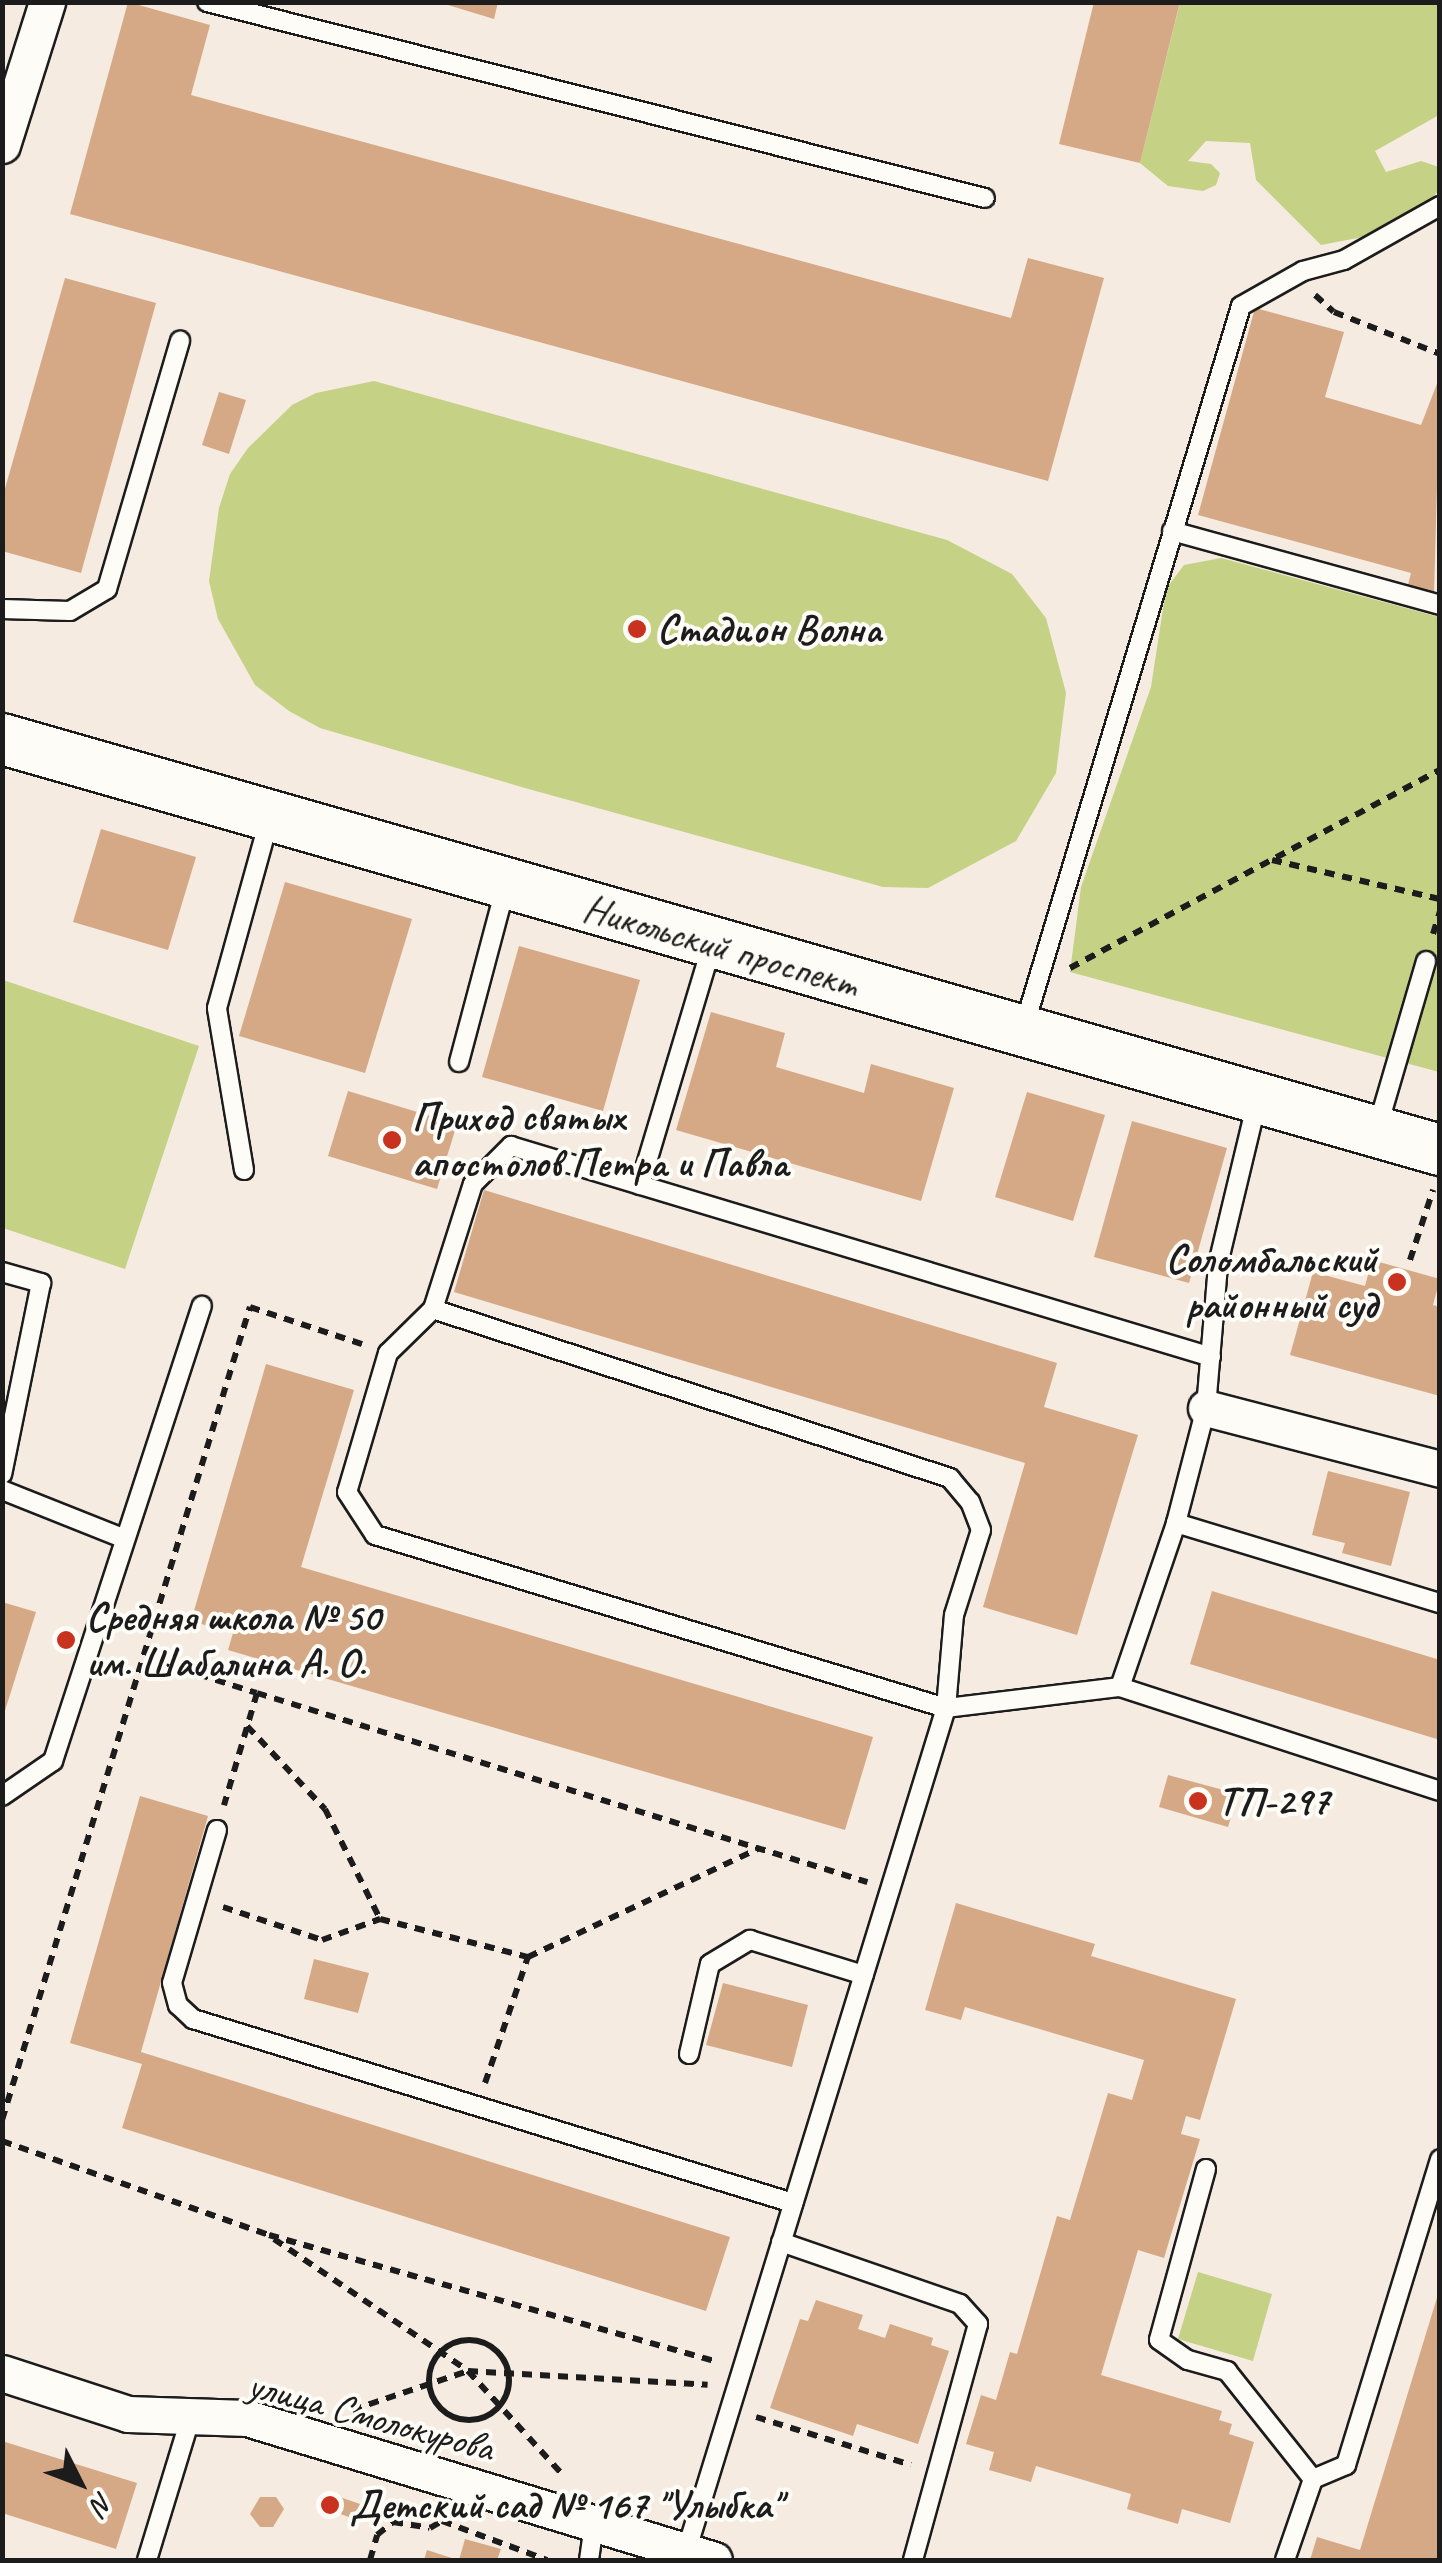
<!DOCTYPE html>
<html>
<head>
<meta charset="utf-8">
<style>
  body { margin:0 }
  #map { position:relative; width:1442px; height:2563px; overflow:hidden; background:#f5ebe0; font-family:Caveat,sans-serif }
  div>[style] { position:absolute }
  .green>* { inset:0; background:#c5d184 }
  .building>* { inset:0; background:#d5a986 }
  .path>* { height:6px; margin-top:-3px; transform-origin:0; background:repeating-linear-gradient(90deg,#1c1c1c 0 10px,transparent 0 18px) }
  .path>.ring { margin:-3px; padding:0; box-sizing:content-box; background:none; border:6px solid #1c1c1c; border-radius:50% }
  .roads { filter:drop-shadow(2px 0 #1c1c1c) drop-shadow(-2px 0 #1c1c1c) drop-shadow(0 2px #1c1c1c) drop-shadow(0 -2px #1c1c1c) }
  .service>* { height:18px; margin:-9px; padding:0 9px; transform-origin:9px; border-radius:9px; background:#fdfcf7 }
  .minor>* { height:35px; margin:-17.5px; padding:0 17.5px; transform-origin:17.5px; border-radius:17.5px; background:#fdfcf7 }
  .secondary>* { height:50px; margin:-25px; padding:0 25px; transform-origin:25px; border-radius:25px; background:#fdfcf7 }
  .dots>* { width:28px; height:28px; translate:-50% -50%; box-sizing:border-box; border:5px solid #fdfcf7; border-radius:50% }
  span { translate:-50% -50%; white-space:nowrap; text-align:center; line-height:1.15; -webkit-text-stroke:8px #fdfcf7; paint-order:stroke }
  .poi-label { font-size:40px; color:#1c1c1c; font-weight:700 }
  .left { translate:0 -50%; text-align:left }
  .right { translate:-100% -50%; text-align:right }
  .street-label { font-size:40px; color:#1c1c1c }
  .frame { position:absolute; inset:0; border:5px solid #1c1c1c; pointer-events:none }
  .north { position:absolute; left:30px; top:2433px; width:100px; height:100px; -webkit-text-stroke:8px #fdfcf7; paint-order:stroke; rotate:132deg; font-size:28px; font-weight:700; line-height:40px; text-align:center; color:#1c1c1c }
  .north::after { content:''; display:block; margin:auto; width:35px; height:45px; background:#1c1c1c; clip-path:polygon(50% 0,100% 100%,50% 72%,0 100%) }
</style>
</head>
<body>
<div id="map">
  <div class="green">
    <div style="clip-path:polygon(1180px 3px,1439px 3px,1439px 115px,1375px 151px,1386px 172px,1421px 161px,1439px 167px,1439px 190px,1426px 205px,1373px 235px,1321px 245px,1256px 180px,1250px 143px,1206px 141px,1188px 161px,1211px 164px,1220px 173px,1216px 185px,1203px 191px,1168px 186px,1140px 163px)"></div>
    <div style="clip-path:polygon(374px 381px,947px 540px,1012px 574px,1046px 618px,1066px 693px,1056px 773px,1016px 841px,928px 888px,883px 887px,525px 788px,320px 728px,289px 711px,255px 685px,218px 619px,209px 581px,219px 508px,230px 474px,248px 448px,292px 405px,316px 393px)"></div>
    <div style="clip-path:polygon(1221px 558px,1439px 617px,1439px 1072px,1070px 972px,1081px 887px,1151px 687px,1166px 589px,1184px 565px)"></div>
    <div style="clip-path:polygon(3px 980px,199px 1046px,125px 1269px,3px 1228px)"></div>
    <div style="clip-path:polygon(1198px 2272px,1272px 2294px,1253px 2361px,1178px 2339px)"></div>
  </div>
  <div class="building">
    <div style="clip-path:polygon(128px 2px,210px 25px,191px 95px,1011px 318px,1028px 258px,1104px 278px,1048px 481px,70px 214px)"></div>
    <div style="clip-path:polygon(438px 2px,498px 2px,494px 19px)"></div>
    <div style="clip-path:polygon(1094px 2px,1180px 2px,1140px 163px,1059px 144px)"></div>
    <div style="clip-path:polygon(65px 278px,156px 303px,81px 573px,2px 551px,2px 499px)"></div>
    <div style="clip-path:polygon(1255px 308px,1344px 332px,1325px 397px,1421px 425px,1440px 376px,1434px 596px,1407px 589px,1411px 573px,1198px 515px)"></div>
    <div style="clip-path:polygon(219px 392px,246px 400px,229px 454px,202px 445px)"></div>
    <div style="clip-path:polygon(101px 829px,196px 857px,168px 950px,73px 922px)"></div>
    <div style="clip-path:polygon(285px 882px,412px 919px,365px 1073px,239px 1036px)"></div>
    <div style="clip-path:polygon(519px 946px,640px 980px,603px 1111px,482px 1077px)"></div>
    <div style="clip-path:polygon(711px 1012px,785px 1033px,776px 1067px,864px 1093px,871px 1064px,954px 1088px,921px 1201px,676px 1130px)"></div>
    <div style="clip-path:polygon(348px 1091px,457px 1124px,437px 1189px,328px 1156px)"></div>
    <div style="clip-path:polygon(1027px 1092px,1105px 1115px,1073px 1221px,995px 1197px)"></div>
    <div style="clip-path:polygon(1132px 1121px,1227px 1148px,1189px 1283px,1094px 1257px)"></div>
    <div style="clip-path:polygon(484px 1190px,1057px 1363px,1044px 1407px,1138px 1435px,1077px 1635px,983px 1607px,1025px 1463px,454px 1292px)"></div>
    <div style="clip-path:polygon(1372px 1260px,1440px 1279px,1433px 1305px,1440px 1307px,1440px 1396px,1290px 1355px,1313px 1272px,1365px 1286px)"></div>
    <div style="clip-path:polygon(266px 1364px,354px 1390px,301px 1567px,873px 1737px,845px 1830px,228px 1650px,233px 1633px,191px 1621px)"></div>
    <div style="clip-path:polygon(1328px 1471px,1410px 1492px,1391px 1566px,1342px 1553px,1345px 1543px,1312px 1535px)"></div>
    <div style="clip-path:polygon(1212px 1591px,1440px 1660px,1440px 1740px,1190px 1664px)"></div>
    <div style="clip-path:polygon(2px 1602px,36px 1612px,3px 1717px,2px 1717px)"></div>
    <div style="clip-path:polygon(1168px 1775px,1238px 1794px,1228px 1827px,1159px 1807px)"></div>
    <div style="clip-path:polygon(140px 1796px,208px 1816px,141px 2052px,730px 2237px,706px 2311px,122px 2128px,142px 2064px,70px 2043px)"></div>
    <div style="clip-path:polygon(956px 1903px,1095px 1944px,1091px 1956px,1236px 1999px,1200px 2120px,1186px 2116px,1181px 2134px,1200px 2139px,1164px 2258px,1138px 2250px,1101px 2375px,1222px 2411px,1219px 2420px,1232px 2424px,1229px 2434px,1254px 2442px,1230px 2523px,1182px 2509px,1178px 2524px,1127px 2509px,1131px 2494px,1036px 2466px,1031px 2482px,989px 2470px,994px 2452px,966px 2444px,981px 2395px,996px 2400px,1010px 2352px,1017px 2354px,1057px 2216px,1070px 2220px,1108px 2093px,1132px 2100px,1144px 2060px,965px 2007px,961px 2020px,925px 2010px)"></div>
    <div style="clip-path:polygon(314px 1959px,369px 1973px,358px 2013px,304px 1999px)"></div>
    <div style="clip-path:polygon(723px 1983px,808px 2005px,792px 2067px,706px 2045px)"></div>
    <div style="clip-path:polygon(1439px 2291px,1440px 2560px,1310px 2560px,1317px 2537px,1360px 2550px)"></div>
    <div style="clip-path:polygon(816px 2300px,863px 2315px,858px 2329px,885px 2338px,890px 2324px,933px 2338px,931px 2345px,949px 2351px,918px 2444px,857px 2424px,853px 2436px,770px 2408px,800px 2319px,808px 2321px)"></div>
    <div style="clip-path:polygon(2px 2441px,137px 2483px,116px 2549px,2px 2513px)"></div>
    <div style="clip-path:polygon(331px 2494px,360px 2504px,354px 2519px,327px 2509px)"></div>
    <div style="clip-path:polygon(260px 2497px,276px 2497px,284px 2509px,273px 2527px,260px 2527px,250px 2514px)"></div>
    <div style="clip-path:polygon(465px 2539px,501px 2549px,497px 2560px,459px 2560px)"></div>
    <div style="clip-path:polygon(427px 2550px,458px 2560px,424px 2560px)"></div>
  </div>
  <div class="path">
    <div style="left:1315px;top:295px;width:25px;rotate:42deg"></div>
    <div style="left:1334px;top:312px;width:114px;rotate:21.6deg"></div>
    <div style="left:1272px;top:860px;width:172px;rotate:13.1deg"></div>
    <div style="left:1433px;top:934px;width:24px;rotate:-73deg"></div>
    <div style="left:1070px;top:968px;width:420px;rotate:-28.2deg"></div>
    <div style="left:1410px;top:1260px;width:74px;rotate:-71.8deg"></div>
    <div style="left:147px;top:1658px;width:115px;rotate:17.7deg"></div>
    <div style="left:257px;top:1693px;width:117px;rotate:106.4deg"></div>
    <div style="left:257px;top:1693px;width:639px;rotate:17.21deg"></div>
    <div style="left:247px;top:1726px;width:114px;rotate:46.8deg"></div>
    <div style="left:325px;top:1809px;width:123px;rotate:63.4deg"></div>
    <div style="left:223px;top:1907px;width:104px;rotate:18.4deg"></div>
    <div style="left:322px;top:1940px;width:62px;rotate:-19.9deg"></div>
    <div style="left:380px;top:1919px;width:153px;rotate:14.4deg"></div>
    <div style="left:485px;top:2083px;width:133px;rotate:-71.2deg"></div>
    <div style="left:528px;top:1957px;width:254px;rotate:-25.2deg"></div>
    <div style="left:2px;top:2120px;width:850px;rotate:-73.04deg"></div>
    <div style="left:250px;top:1307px;width:118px;rotate:18.3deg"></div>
    <div style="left:2px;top:2141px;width:283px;rotate:19.4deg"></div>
    <div style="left:269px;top:2235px;width:467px;rotate:15.8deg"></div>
    <div style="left:274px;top:2239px;width:235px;rotate:34.2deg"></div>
    <div style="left:468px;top:2371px;width:138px;rotate:47.6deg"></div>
    <div class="ring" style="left:429px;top:2340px;width:74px;height:74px"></div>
    <div style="left:352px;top:2410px;width:122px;rotate:-18.6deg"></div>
    <div style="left:468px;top:2371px;width:240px;rotate:3.3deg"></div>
    <div style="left:756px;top:2417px;width:162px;rotate:17.2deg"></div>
    <div style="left:370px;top:2560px;width:26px;rotate:-74deg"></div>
    <div style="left:377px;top:2535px;width:21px;rotate:-39deg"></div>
    <div style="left:393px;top:2522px;width:37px;rotate:9deg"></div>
    <div style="left:430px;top:2528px;width:14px;rotate:-30deg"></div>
    <div style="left:442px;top:2521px;width:112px;rotate:20.4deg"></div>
  </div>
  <div class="roads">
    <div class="service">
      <div style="left:207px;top:2px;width:802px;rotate:14.14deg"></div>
      <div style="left:1172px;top:531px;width:278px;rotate:15.4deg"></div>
      <div style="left:2px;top:609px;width:68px;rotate:1.7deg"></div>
      <div style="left:70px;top:611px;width:43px;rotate:-30.7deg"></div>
      <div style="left:107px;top:589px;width:259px;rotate:-73.6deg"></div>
      <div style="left:1023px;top:1030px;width:756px;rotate:-73.24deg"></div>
      <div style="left:1241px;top:306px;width:71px;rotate:-29.4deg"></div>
      <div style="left:1303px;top:271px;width:42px;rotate:-15deg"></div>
      <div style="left:1344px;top:260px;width:110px;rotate:-29.4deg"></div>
      <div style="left:459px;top:1062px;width:183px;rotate:-75.1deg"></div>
      <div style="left:1377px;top:1129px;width:175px;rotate:-73.7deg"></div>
      <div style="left:244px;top:1170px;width:164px;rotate:-99.5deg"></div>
      <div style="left:217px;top:1008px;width:195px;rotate:-74.5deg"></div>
      <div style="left:640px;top:1185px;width:251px;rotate:-73.3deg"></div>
      <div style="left:2px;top:1272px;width:41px;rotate:15.8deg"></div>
      <div style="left:41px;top:1283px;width:195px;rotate:101.5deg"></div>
      <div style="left:433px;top:1309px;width:63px;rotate:135.6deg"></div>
      <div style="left:388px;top:1353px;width:145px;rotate:106.4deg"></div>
      <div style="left:347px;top:1492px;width:51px;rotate:56.9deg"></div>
      <div style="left:375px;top:1535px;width:597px;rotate:16.86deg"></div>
      <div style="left:946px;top:1708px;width:175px;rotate:-6.9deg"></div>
      <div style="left:1120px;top:1687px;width:336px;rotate:18deg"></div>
      <div style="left:2px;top:1490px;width:132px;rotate:21.7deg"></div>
      <div style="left:1176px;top:1523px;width:276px;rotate:16.9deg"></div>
      <div style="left:1120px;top:1687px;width:173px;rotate:-71.1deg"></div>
      <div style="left:1176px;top:1523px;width:119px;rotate:-75.4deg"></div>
      <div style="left:1206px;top:1408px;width:144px;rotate:-85.2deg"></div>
      <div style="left:1218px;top:1264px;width:168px;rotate:-76.5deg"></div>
      <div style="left:2px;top:1796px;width:62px;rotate:-34.5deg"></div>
      <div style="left:53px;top:1761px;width:479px;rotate:-71.9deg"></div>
      <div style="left:217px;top:1830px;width:159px;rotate:106.4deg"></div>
      <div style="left:172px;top:1983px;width:23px;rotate:75deg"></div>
      <div style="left:178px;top:2005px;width:21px;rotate:43deg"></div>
      <div style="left:193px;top:2019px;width:628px;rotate:17.05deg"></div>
      <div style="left:689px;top:2054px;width:92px;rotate:-76.9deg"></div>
      <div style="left:710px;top:1964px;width:47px;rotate:-31deg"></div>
      <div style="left:750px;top:1940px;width:119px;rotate:17.1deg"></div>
      <div style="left:1206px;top:2169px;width:177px;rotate:105.4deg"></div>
      <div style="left:1159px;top:2340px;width:35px;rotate:35deg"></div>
      <div style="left:1188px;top:2360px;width:41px;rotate:15.8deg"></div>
      <div style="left:1227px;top:2371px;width:138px;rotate:51.5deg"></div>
      <div style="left:781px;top:2242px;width:189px;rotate:19.1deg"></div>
      <div style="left:960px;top:2304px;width:27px;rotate:48deg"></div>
      <div style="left:978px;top:2324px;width:245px;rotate:105.4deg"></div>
      <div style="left:686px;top:2552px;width:883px;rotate:-72.88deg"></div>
      <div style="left:946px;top:1708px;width:93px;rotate:-85.1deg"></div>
      <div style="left:954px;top:1615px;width:89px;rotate:-72.4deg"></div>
      <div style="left:981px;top:1530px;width:30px;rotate:-111deg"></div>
      <div style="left:970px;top:1502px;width:31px;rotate:-130deg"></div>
      <div style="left:950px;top:1478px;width:544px;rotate:-161.9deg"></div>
      <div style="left:433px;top:1309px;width:131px;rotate:-72.3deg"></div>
      <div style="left:473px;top:1184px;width:54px;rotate:-45deg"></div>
      <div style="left:511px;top:1146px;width:731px;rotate:16.77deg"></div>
      <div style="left:147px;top:2560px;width:147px;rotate:-73deg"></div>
      <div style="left:589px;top:2560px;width:34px;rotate:-82deg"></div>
      <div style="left:1285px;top:2560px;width:86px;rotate:-70.9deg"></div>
      <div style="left:1313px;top:2479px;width:36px;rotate:-23deg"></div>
      <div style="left:1346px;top:2465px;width:320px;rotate:-72.9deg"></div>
    </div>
    <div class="minor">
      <div style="left:2px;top:145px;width:150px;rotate:-72.5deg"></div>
      <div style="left:1206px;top:1408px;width:242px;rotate:14.6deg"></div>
      <div style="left:2px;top:2373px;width:133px;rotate:18deg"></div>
      <div style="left:128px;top:2414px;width:119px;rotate:1.9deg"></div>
      <div style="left:247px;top:2418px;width:488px;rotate:16.9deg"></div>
    </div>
    <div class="secondary">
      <div style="left:2px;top:739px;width:1496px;rotate:15.95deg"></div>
    </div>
  </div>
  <div class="dots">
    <div style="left:637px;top:629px;background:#c8321e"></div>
    <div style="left:392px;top:1140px;background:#c8321e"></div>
    <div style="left:1397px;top:1282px;background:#c8321e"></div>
    <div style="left:66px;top:1640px;background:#c8321e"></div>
    <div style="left:1198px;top:1801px;background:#c8321e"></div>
    <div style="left:330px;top:2505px;background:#c8321e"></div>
  </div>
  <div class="poi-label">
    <span class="left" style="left:657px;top:629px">Стадион Волна</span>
    <span class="left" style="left:412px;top:1140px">Приход святых<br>апостолов Петра и Павла</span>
    <span class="right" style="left:1377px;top:1282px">Соломбальский<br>районный суд</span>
    <span class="left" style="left:86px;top:1640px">Средняя школа № 50<br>им. Шабалина А. О.</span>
    <span class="left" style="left:1218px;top:1801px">ТП-297</span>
    <span class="left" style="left:350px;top:2505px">Детский сад № 167 "Улыбка"</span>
  </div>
  <div class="street-label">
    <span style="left:721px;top:946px;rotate:16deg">Никольский проспект</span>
    <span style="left:371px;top:2416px;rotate:15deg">улица Смолокурова</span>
  </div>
  <div class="frame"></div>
  <div class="north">N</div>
</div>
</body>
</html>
